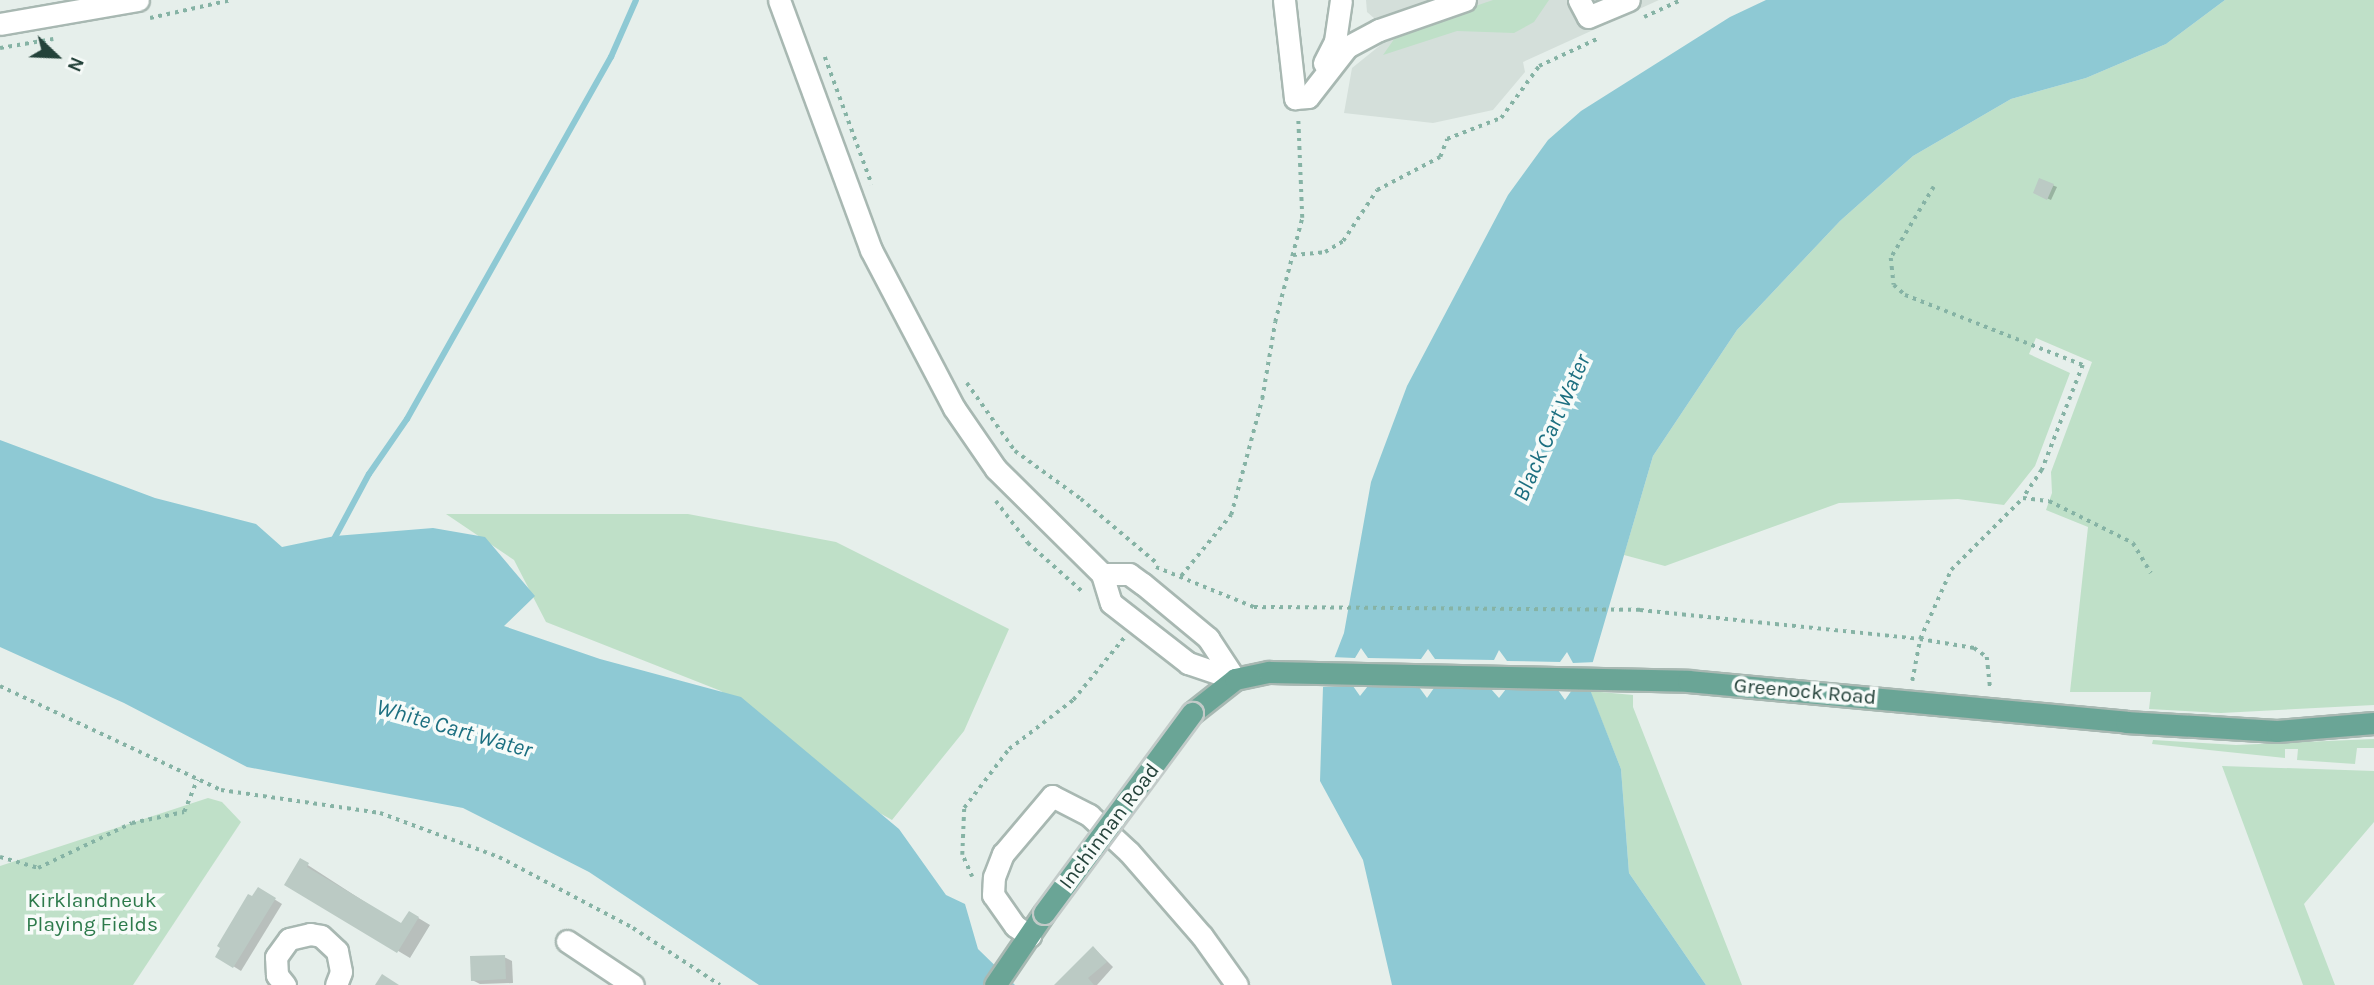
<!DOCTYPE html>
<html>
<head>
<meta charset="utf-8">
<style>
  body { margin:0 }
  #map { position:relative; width:2374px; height:985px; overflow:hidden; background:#e6efeb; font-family:Karla,sans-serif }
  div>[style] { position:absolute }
  .built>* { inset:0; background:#d4dfda }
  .green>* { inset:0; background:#bfe0c8 }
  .water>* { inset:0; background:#8ec9d4 }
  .pier>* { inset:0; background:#e6efeb }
  .shadow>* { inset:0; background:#0003 }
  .stream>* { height:6px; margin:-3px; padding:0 3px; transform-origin:3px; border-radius:3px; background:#8ec9d4 }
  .building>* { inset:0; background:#bbcac4 }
  .path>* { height:3.5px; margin-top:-1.75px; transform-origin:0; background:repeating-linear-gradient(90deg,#86b3a5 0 3.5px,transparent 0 8.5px) }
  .roads { filter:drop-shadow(2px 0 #a8b8b2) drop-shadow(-2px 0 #a8b8b2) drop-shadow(0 2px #a8b8b2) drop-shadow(0 -2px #a8b8b2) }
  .minor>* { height:21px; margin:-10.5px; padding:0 10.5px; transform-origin:10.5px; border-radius:10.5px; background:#fff }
  .major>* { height:21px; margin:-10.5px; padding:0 10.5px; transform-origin:10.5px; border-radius:10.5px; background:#6aa596 }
  .bridges { filter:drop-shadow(2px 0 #c2cac8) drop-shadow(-2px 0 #c2cac8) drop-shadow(0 2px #c2cac8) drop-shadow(0 -2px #c2cac8) }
  .major-bridge>* { height:21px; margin:-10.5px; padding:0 10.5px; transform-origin:10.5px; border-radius:10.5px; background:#6aa596 }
  span { translate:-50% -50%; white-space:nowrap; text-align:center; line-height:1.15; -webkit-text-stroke:7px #f7fbf9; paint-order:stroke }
  .street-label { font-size:21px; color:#24423a }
  .park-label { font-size:21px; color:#2d7a4b }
  .water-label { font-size:23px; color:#1c6f80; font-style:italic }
  .north { position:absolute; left:21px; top:21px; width:70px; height:70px; -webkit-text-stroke:5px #f7fbf9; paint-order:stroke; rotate:113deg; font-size:19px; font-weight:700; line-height:28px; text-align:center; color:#24423a }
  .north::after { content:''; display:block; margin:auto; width:24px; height:32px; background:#24423a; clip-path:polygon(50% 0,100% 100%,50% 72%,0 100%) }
</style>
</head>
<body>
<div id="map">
  <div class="built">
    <div style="clip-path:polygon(1366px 0,1659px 0,1523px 62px,1525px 72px,1493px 110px,1433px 123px,1344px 113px,1352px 68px,1383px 43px,1382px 25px,1367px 12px)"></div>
  </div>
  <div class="green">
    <div style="clip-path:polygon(1493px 0,1549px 0,1534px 22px,1514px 33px,1457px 31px,1383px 55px,1399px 32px)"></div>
    <div style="clip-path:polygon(2225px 0,2374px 0,2374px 705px,2221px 713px,2149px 709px,2151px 692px,2070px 692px,2088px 527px,2046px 510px,2052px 493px,2051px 472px,2092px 362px,2036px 338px,2029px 354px,2070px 373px,2035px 466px,2004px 505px,1958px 499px,1839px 503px,1665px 566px,1624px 555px,1653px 456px,1737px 330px,1840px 221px,1913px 156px,2011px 99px,2086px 78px,2166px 44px)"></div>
    <div style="clip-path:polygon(446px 514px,688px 514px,836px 542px,1009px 629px,964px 731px,892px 820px,855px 799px,721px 691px,546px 622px,514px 560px)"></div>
    <div style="clip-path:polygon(1590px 691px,1633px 695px,1633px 707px,1742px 985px,1706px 985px,1629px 873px,1621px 769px)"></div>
    <div style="clip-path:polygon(2374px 739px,2374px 748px,2357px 748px,2355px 764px,2297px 760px,2298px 749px,2285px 749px,2285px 758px,2152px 744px,2153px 740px,2236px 745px)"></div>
    <div style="clip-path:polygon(2222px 766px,2374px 771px,2374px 822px,2304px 904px,2335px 985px,2303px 985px)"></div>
    <div style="clip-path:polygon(208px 798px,222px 802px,241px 822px,133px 985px,0 985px,0 866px)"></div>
  </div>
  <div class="water">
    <div style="clip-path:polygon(1766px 0,2225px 0,2166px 44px,2086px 78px,2011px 99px,1913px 156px,1840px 221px,1737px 330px,1653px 456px,1587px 682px,1621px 769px,1629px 873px,1706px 985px,1392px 985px,1363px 860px,1320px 781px,1323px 687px,1344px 633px,1371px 482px,1407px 386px,1508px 195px,1548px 140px,1581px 111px,1730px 17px)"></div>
    <div style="clip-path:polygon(0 440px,155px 498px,256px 524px,282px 547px,335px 536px,433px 528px,485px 537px,535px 596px,504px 626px,600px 659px,741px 697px,899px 829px,946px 895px,965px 904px,978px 949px,1015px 985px,759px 985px,589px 872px,463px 808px,247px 767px,124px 703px,0 647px)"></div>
  </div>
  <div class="pier">
    <div style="clip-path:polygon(1361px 648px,1368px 658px,1421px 659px,1428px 649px,1435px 659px,1494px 660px,1499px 650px,1507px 661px,1560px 662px,1567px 652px,1573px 663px,1596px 662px,1590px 682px,1593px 690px,1572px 690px,1565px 700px,1558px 690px,1506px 689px,1499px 698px,1491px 689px,1434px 688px,1427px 698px,1419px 687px,1368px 686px,1360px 696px,1353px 686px,1320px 687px,1331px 657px,1355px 658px)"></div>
  </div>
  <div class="shadow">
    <div style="clip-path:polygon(2040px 180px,2057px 187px,2051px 200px,2035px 193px)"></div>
    <div style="clip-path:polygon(300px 860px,402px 926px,410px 913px,430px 925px,410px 958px,286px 884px)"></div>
    <div style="clip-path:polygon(258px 889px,282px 904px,241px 971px,217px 956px)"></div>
    <div style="clip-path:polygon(1094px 948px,1113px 967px,1097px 985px,1056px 985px)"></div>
    <div style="clip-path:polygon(504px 957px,512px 961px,513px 983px,480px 984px,472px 980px)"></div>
  </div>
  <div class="stream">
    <div style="left:333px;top:541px;width:76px;rotate:-61.8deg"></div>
    <div style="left:369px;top:474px;width:67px;rotate:-55.4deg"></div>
    <div style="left:407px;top:419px;width:416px;rotate:-60.6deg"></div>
    <div style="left:611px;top:57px;width:62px;rotate:-66.3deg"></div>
  </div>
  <div class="building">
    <div style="clip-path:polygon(2039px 178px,2054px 184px,2047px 200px,2033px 193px)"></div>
    <div style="clip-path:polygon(300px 858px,309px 863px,307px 867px,401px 923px,409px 911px,419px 917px,397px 953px,284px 885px)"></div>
    <div style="clip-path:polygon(258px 887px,276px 898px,233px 968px,215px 957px,220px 948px,217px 946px,248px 894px,252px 896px)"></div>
    <div style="clip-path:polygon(1093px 946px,1107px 962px,1088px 978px,1094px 985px,1054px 985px)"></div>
    <div style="clip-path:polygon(505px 955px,506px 979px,471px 981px,470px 956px)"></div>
    <div style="clip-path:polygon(382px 974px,399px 985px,375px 985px)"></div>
  </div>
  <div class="path">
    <div style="left:1644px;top:17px;width:41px;rotate:-24.7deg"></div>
    <div style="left:150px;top:18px;width:83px;rotate:-12.5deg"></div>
    <div style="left:0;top:48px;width:54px;rotate:-9.6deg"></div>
    <div style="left:825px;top:57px;width:136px;rotate:69.8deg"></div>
    <div style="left:1934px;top:187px;width:83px;rotate:121.2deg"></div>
    <div style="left:1891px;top:258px;width:27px;rotate:84deg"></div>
    <div style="left:1894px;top:285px;width:15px;rotate:42deg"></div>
    <div style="left:1905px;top:295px;width:191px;rotate:21.5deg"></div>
    <div style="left:2083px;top:365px;width:113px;rotate:111.3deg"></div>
    <div style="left:2042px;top:470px;width:34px;rotate:124deg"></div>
    <div style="left:1293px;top:255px;width:32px;rotate:-5deg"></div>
    <div style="left:1325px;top:252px;width:21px;rotate:-31deg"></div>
    <div style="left:1343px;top:241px;width:61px;rotate:-56.3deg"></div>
    <div style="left:1377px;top:190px;width:71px;rotate:-27.6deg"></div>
    <div style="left:1440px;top:157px;width:19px;rotate:-69deg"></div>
    <div style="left:1447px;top:139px;width:58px;rotate:-21.3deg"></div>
    <div style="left:1501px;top:118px;width:64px;rotate:-53.8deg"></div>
    <div style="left:1539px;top:66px;width:66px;rotate:-25deg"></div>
    <div style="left:967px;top:383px;width:83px;rotate:54.8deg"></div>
    <div style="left:1015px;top:451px;width:82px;rotate:36deg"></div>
    <div style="left:1081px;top:499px;width:101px;rotate:40.2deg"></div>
    <div style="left:996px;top:501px;width:53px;rotate:52.7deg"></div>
    <div style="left:1028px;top:543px;width:76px;rotate:41.8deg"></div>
    <div style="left:1156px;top:567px;width:106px;rotate:22.2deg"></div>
    <div style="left:1254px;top:607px;width:386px;rotate:0.4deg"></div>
    <div style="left:1640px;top:610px;width:281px;rotate:5.9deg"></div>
    <div style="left:1920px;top:639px;width:55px;rotate:9.5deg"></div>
    <div style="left:1974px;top:648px;width:16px;rotate:35deg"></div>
    <div style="left:1987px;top:657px;width:31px;rotate:84deg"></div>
    <div style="left:1181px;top:576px;width:79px;rotate:-50.7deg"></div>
    <div style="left:1231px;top:515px;width:120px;rotate:-75deg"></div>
    <div style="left:1262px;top:399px;width:78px;rotate:-80.4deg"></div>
    <div style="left:1275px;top:322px;width:107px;rotate:-75.4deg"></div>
    <div style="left:1302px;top:218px;width:100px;rotate:-92.3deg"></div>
    <div style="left:1912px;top:681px;width:43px;rotate:-79.2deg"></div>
    <div style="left:1920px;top:639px;width:76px;rotate:-65.8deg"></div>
    <div style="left:1951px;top:570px;width:102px;rotate:-45deg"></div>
    <div style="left:2023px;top:498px;width:26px;rotate:7deg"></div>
    <div style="left:2049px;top:501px;width:94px;rotate:26.6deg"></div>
    <div style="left:2133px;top:543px;width:35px;rotate:59deg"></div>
    <div style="left:0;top:686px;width:244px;rotate:25.2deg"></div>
    <div style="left:221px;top:790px;width:161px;rotate:8.2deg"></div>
    <div style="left:380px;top:813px;width:127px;rotate:20.3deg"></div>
    <div style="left:499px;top:857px;width:152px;rotate:27.9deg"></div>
    <div style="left:633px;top:928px;width:104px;rotate:33.2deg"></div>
    <div style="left:0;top:857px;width:40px;rotate:16deg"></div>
    <div style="left:38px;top:868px;width:104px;rotate:-25.6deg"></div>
    <div style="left:132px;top:823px;width:53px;rotate:-11.9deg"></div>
    <div style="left:184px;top:812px;width:35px;rotate:-68deg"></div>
    <div style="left:972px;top:877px;width:24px;rotate:-114deg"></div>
    <div style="left:962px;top:855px;width:47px;rotate:-87.6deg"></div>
    <div style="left:964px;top:808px;width:74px;rotate:-52.7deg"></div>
    <div style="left:1009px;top:749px;width:81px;rotate:-37.4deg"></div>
    <div style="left:1073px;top:700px;width:80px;rotate:-50.6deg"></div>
  </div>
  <div class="roads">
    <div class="minor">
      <div style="left:779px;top:0;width:266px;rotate:69.8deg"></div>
      <div style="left:871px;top:250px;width:178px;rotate:62.3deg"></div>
      <div style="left:954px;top:408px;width:74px;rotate:55.5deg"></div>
      <div style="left:996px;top:469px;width:149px;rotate:44.7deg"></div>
      <div style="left:1102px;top:574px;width:30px;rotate:73deg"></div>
      <div style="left:1111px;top:603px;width:98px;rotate:37.9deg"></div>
      <div style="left:1188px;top:663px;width:50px;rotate:18.8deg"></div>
      <div style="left:1284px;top:0;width:99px;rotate:83.6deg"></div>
      <div style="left:1295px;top:98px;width:13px;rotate:-4deg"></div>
      <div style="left:1308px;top:97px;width:63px;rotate:-52deg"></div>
      <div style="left:1347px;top:47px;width:36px;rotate:-28deg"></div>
      <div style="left:1379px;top:30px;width:91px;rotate:-19.2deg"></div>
      <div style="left:1579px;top:0;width:19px;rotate:62deg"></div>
      <div style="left:1588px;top:17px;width:44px;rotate:-22.5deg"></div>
      <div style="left:0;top:24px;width:140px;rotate:-9.9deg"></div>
      <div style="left:1324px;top:63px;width:25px;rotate:-63deg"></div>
      <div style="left:1335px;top:41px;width:41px;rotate:-81.7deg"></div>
      <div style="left:1102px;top:574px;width:27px"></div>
      <div style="left:1129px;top:574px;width:17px;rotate:36deg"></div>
      <div style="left:1143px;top:584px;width:85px;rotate:39.7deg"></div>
      <div style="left:1208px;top:638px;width:49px;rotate:56.6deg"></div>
      <div style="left:1030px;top:936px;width:18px;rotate:-146deg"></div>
      <div style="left:1015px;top:926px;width:38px;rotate:-125deg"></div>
      <div style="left:993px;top:895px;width:18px;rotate:-87deg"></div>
      <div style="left:994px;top:877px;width:25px;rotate:-69deg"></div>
      <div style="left:1003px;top:854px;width:76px;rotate:-49.8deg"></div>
      <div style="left:1052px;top:796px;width:42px;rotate:27.2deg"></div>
      <div style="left:1089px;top:815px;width:54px;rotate:42.8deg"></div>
      <div style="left:1129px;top:852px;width:111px;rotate:49deg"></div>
      <div style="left:1202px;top:936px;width:60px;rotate:54.5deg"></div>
      <div style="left:567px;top:941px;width:79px;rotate:33.7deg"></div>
      <div style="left:285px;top:985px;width:13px;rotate:-129deg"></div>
      <div style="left:277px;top:975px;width:18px;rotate:-93deg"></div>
      <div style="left:276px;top:957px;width:22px;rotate:-54deg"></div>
      <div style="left:289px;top:939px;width:22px;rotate:-13deg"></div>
      <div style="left:310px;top:934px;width:11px;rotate:10deg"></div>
      <div style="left:321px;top:936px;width:22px;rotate:43deg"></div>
      <div style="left:337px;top:951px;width:21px;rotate:79deg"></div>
      <div style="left:341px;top:972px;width:14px;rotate:111deg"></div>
    </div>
    <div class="major">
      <div style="left:1192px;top:713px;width:55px;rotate:-38.3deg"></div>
      <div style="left:1235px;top:679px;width:35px;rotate:-12deg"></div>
      <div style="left:1269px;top:672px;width:419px;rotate:1.2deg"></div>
      <div style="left:1688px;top:681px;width:440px;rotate:5.3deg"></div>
      <div style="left:2126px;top:722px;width:151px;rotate:3.4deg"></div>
      <div style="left:2277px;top:731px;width:97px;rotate:-4.7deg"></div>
      <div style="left:995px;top:985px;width:87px;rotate:-55.8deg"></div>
    </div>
  </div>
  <div class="bridges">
    <div class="major-bridge">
      <div style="left:1044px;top:913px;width:249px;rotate:-53.5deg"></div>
    </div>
  </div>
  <div class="street-label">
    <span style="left:1805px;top:691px;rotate:5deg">Greenock Road</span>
    <span style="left:1109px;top:826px;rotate:-53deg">Inchinnan Road</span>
  </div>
  <div class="park-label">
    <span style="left:92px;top:912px">Kirklandneuk<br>Playing Fields</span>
  </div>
  <div class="water-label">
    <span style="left:1552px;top:428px;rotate:-66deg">Black Cart Water</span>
    <span style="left:454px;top:729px;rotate:16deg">White Cart Water</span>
  </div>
  <div class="north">N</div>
</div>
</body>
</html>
